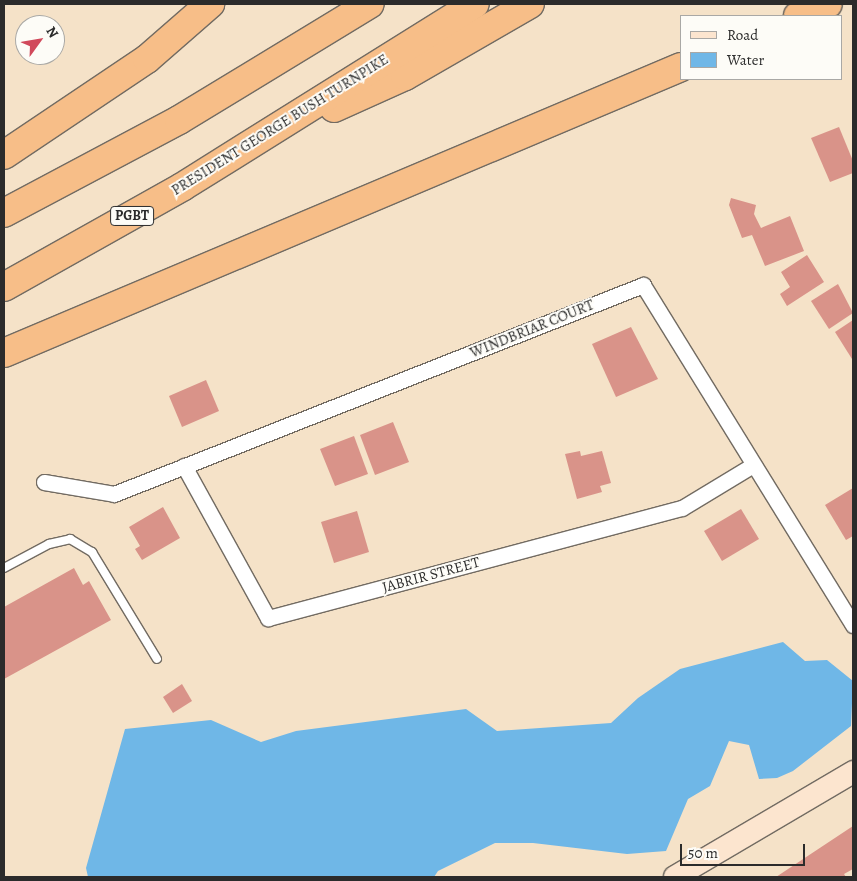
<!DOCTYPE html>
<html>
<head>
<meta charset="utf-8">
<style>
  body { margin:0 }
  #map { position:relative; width:857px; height:881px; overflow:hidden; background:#f5e2c8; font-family:Alegreya,serif }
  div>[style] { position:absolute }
  .water>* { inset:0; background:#6fb7e7 }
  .building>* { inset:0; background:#d99389 }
  .roads { filter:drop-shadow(1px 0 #726b62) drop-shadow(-1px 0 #726b62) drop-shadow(0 1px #726b62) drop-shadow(0 -1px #726b62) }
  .lane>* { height:8px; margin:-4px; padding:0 4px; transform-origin:4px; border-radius:4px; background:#fff }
  .street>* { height:15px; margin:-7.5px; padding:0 7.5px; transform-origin:7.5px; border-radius:7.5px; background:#fff }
  .secondary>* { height:22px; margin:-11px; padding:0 11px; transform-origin:11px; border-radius:11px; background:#fce5cf }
  .highway>* { height:28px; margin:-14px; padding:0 14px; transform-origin:14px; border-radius:14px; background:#f7be88 }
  span { translate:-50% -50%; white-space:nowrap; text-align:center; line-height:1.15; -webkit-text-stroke:4px #fdfcf7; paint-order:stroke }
  .shield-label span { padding:1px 4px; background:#fdfcf7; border:1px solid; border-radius:4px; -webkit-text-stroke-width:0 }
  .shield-label { font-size:14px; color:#2b2b2b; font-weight:700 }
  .street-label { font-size:15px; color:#2b2b2b }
  .frame { position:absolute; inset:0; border:5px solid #2b2b2b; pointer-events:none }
  .legend { position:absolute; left:680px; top:15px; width:162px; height:65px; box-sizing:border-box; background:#fdfcf7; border:1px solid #a9a8a5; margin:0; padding:6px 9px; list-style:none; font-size:15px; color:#2b2b2b }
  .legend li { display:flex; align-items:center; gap:10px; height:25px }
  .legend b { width:25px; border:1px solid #a9a8a5 }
  .north { position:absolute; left:15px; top:15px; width:50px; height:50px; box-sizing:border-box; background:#fdfcf7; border:1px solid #a9a8a5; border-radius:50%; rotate:58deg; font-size:14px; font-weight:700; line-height:20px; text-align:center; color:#2b2b2b }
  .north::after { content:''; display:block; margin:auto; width:18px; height:22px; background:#d1495b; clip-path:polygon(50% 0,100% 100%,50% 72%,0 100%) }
  .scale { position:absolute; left:680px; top:844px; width:125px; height:22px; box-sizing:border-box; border:2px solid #2b2b2b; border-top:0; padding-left:6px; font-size:15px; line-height:18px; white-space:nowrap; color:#2b2b2b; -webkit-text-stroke:4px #fdfcf7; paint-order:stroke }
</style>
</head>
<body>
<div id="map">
  <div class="water">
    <div style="clip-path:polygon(783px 642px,805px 661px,827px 660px,853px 681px,851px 726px,793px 771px,777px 778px,759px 779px,749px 745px,729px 741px,710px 786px,688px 799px,666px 851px,627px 854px,533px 843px,495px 843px,438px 871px,434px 877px,88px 877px,86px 868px,125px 729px,211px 720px,261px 742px,296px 731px,466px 709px,497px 731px,611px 723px,638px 698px,680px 669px)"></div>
  </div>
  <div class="building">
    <div style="clip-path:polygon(839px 127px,853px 161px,853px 173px,830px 182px,811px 138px)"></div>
    <div style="clip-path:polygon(731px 198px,756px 205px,754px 214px,761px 228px,790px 216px,804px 251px,765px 266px,752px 235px,742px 238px,729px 205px)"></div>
    <div style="clip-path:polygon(807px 255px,824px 282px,787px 306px,780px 294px,790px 287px,781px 272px)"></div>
    <div style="clip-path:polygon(838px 284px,853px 313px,829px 329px,811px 301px)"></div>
    <div style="clip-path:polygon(853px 320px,853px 358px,852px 359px,835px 332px)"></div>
    <div style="clip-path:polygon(631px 327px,658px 379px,616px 397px,592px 344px)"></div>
    <div style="clip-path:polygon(206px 380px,219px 411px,182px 427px,169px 396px)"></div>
    <div style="clip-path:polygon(393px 422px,409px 462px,375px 475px,360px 435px)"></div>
    <div style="clip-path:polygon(354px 436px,368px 474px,335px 486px,320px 449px)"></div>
    <div style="clip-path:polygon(580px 451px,581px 456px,602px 451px,611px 483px,600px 486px,602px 492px,577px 499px,565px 454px)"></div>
    <div style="clip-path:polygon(853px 488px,853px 536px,846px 540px,825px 505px)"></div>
    <div style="clip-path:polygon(163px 507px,180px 538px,142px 560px,135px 549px,140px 546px,129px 527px)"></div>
    <div style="clip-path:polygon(741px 509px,759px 539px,722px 561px,704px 531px)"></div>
    <div style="clip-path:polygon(357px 511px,369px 552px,334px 563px,321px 522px)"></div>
    <div style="clip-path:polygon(74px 568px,83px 585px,89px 581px,111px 620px,4px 679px,4px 607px)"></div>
    <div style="clip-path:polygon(182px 684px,192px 701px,173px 713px,163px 697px)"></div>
    <div style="clip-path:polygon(853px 826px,853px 869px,844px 874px,846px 877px,776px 877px)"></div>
  </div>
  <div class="roads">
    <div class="lane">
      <div style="left:4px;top:568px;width:51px;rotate:-28.1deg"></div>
      <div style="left:49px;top:544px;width:22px;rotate:-13deg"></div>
      <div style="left:70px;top:539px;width:26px;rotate:31deg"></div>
      <div style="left:92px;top:552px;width:125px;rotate:58.7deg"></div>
    </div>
    <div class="street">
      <div style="left:184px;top:466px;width:174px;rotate:61.1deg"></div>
      <div style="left:268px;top:618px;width:428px;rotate:-14.9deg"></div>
      <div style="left:682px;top:508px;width:83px;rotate:-31.2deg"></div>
      <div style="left:44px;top:482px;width:71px;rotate:9.7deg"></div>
      <div style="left:114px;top:494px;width:569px;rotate:-21.56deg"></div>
      <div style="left:643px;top:285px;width:400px;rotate:58.3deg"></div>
    </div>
    <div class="secondary">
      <div style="left:675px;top:877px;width:207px;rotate:-30.5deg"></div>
    </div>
    <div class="highway">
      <div style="left:798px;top:16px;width:32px;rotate:-22deg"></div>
      <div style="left:334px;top:108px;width:78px;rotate:-24.3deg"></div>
      <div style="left:405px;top:76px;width:144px;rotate:-29.9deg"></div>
      <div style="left:4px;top:155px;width:172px;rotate:-33.9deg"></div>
      <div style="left:147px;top:59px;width:84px;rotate:-41.1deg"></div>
      <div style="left:4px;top:213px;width:198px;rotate:-28deg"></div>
      <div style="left:179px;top:120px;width:223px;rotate:-31.3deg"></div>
      <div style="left:4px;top:287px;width:204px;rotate:-29.3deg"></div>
      <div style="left:182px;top:187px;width:345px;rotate:-32deg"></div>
      <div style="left:4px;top:353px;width:735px;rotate:-22.9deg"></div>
    </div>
  </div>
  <div class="shield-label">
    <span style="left:132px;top:216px">PGBT</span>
  </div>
  <div class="street-label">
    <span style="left:280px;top:125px;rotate:-32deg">PRESIDENT GEORGE BUSH TURNPIKE</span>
    <span style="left:532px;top:329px;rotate:-22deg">WINDBRIAR COURT</span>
    <span style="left:431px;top:575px;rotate:-15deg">JABRIR STREET</span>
  </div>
  <div class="frame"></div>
  <ul class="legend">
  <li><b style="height:6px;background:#fce5cf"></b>Road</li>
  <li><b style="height:14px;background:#6fb7e7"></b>Water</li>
  </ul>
  <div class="north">N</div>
  <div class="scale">50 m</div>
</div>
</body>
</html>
